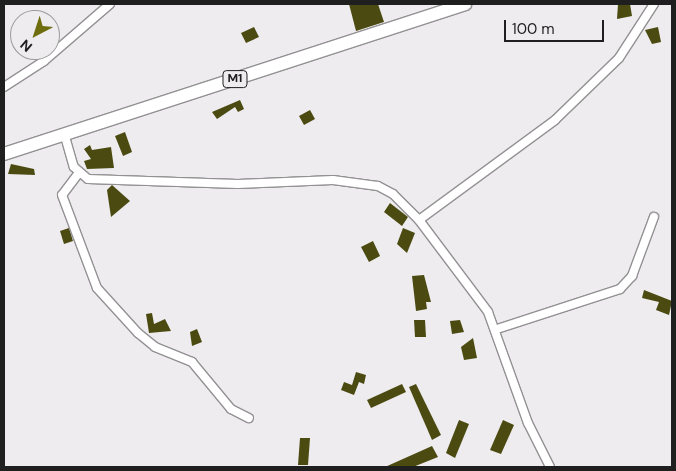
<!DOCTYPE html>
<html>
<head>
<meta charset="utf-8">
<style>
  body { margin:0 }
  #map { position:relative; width:676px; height:471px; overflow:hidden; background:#eeecef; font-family:"DM Sans",sans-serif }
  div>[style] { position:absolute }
  .building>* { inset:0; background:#4b4b11 }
  .roads { filter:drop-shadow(1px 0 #939193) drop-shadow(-1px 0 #939193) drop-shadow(0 1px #939193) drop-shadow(0 -1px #939193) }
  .minor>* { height:8px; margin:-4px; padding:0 4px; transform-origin:4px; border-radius:4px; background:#fff }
  .trunk>* { height:12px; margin:-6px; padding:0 6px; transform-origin:6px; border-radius:6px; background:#fff }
  span { translate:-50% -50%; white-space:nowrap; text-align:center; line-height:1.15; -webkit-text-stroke:5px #eeecef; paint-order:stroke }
  .shield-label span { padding:1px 4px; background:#eeecef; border:1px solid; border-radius:4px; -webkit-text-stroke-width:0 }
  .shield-label { font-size:12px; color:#201f20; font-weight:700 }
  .frame { position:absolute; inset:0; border:5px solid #201f20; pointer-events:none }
  .north { position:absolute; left:10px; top:10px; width:50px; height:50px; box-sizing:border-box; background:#eeecef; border:1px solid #9c9a9c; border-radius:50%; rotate:220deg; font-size:14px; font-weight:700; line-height:20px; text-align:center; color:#201f20 }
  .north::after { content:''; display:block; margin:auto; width:18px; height:22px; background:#6f6e0f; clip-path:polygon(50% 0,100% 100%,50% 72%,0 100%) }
  .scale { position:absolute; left:504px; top:20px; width:100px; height:22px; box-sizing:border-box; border:2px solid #201f20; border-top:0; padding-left:6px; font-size:15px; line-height:18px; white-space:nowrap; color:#201f20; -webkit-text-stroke:4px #eeecef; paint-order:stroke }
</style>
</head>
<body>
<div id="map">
  <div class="building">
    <div style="clip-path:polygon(349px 4px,378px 4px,384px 22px,356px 31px)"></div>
    <div style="clip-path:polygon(618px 4px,630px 4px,632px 16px,617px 19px)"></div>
    <div style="clip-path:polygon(254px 27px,259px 37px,246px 43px,241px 33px)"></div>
    <div style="clip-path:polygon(658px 27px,661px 42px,652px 44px,645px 30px)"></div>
    <div style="clip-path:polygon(240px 100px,244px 109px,238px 112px,235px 107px,217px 119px,212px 112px)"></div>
    <div style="clip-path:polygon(310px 110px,315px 119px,304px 125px,299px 116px)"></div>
    <div style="clip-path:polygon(125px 132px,132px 152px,123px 156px,115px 136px)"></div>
    <div style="clip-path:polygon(90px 145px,92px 150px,111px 147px,114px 168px,87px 169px,84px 161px,91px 159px,84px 149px)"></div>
    <div style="clip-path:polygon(11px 164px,34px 169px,35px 175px,8px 174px)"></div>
    <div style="clip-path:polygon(112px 185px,130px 201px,111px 217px,107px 190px)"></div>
    <div style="clip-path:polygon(390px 203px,408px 217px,402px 226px,384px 212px)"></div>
    <div style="clip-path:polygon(69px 228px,73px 241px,64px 244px,60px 231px)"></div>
    <div style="clip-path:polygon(403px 228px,415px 233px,407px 253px,397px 244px)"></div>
    <div style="clip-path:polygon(373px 241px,380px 256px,369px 262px,361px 247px)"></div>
    <div style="clip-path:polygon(424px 275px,431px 302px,426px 302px,427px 309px,416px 311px,412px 276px)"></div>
    <div style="clip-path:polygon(644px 290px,672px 301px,669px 315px,656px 310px,659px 302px,642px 298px)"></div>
    <div style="clip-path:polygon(152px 313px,154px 324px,165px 319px,171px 331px,149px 333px,146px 314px)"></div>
    <div style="clip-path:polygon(414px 320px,425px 320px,426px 337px,415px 337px)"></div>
    <div style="clip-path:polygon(460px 320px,464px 332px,452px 334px,450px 321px)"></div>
    <div style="clip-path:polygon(197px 329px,202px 342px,192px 346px,190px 332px)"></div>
    <div style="clip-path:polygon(473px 338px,477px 358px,464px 360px,461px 347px)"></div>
    <div style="clip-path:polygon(356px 372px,366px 375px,364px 384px,359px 382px,354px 395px,341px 390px,344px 382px,352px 385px)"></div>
    <div style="clip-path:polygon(402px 384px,406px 392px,371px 408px,367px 400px)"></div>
    <div style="clip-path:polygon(416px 384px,441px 435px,432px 440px,409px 387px)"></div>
    <div style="clip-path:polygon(459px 420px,469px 424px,455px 458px,446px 453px)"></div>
    <div style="clip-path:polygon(503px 420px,514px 425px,501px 454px,490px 450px)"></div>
    <div style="clip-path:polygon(300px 438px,310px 438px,308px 465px,298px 465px)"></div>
    <div style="clip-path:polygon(432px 446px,438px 457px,413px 467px,385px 467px)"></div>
  </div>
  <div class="roads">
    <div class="minor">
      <div style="left:4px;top:87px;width:48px;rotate:-33deg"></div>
      <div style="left:44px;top:61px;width:87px;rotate:-40.8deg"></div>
      <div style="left:64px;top:133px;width:35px;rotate:74deg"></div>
      <div style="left:74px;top:167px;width:18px;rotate:41deg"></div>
      <div style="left:88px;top:179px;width:150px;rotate:1.9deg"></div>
      <div style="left:238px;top:184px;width:95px;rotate:-2.4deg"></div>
      <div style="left:333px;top:180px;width:45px;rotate:7.6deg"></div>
      <div style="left:378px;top:186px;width:17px;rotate:28deg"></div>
      <div style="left:393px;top:194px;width:37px;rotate:45deg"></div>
      <div style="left:419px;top:220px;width:115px;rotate:53.1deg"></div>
      <div style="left:488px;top:312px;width:118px;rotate:70.2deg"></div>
      <div style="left:528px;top:423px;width:49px;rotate:63.4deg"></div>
      <div style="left:78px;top:174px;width:26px;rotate:127deg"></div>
      <div style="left:62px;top:195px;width:99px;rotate:69.4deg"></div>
      <div style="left:97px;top:288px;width:61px;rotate:47.7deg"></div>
      <div style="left:138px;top:333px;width:22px;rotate:39deg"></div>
      <div style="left:155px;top:347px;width:40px;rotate:22deg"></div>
      <div style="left:192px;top:362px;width:61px;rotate:50.3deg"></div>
      <div style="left:231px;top:409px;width:20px;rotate:27deg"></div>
      <div style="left:419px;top:220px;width:169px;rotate:-36.3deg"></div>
      <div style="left:555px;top:120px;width:89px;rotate:-44.1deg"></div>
      <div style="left:619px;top:58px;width:64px;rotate:-57.1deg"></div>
      <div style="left:497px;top:329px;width:129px;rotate:-18deg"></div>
      <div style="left:620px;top:289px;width:18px;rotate:-47deg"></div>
      <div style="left:632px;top:276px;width:63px;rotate:-69.6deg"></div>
    </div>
    <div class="trunk">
      <div style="left:4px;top:154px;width:485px;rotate:-18deg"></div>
    </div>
  </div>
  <div class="shield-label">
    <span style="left:235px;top:79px">M1</span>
  </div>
  <div class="frame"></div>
  <div class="north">N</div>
  <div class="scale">100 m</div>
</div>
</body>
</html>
